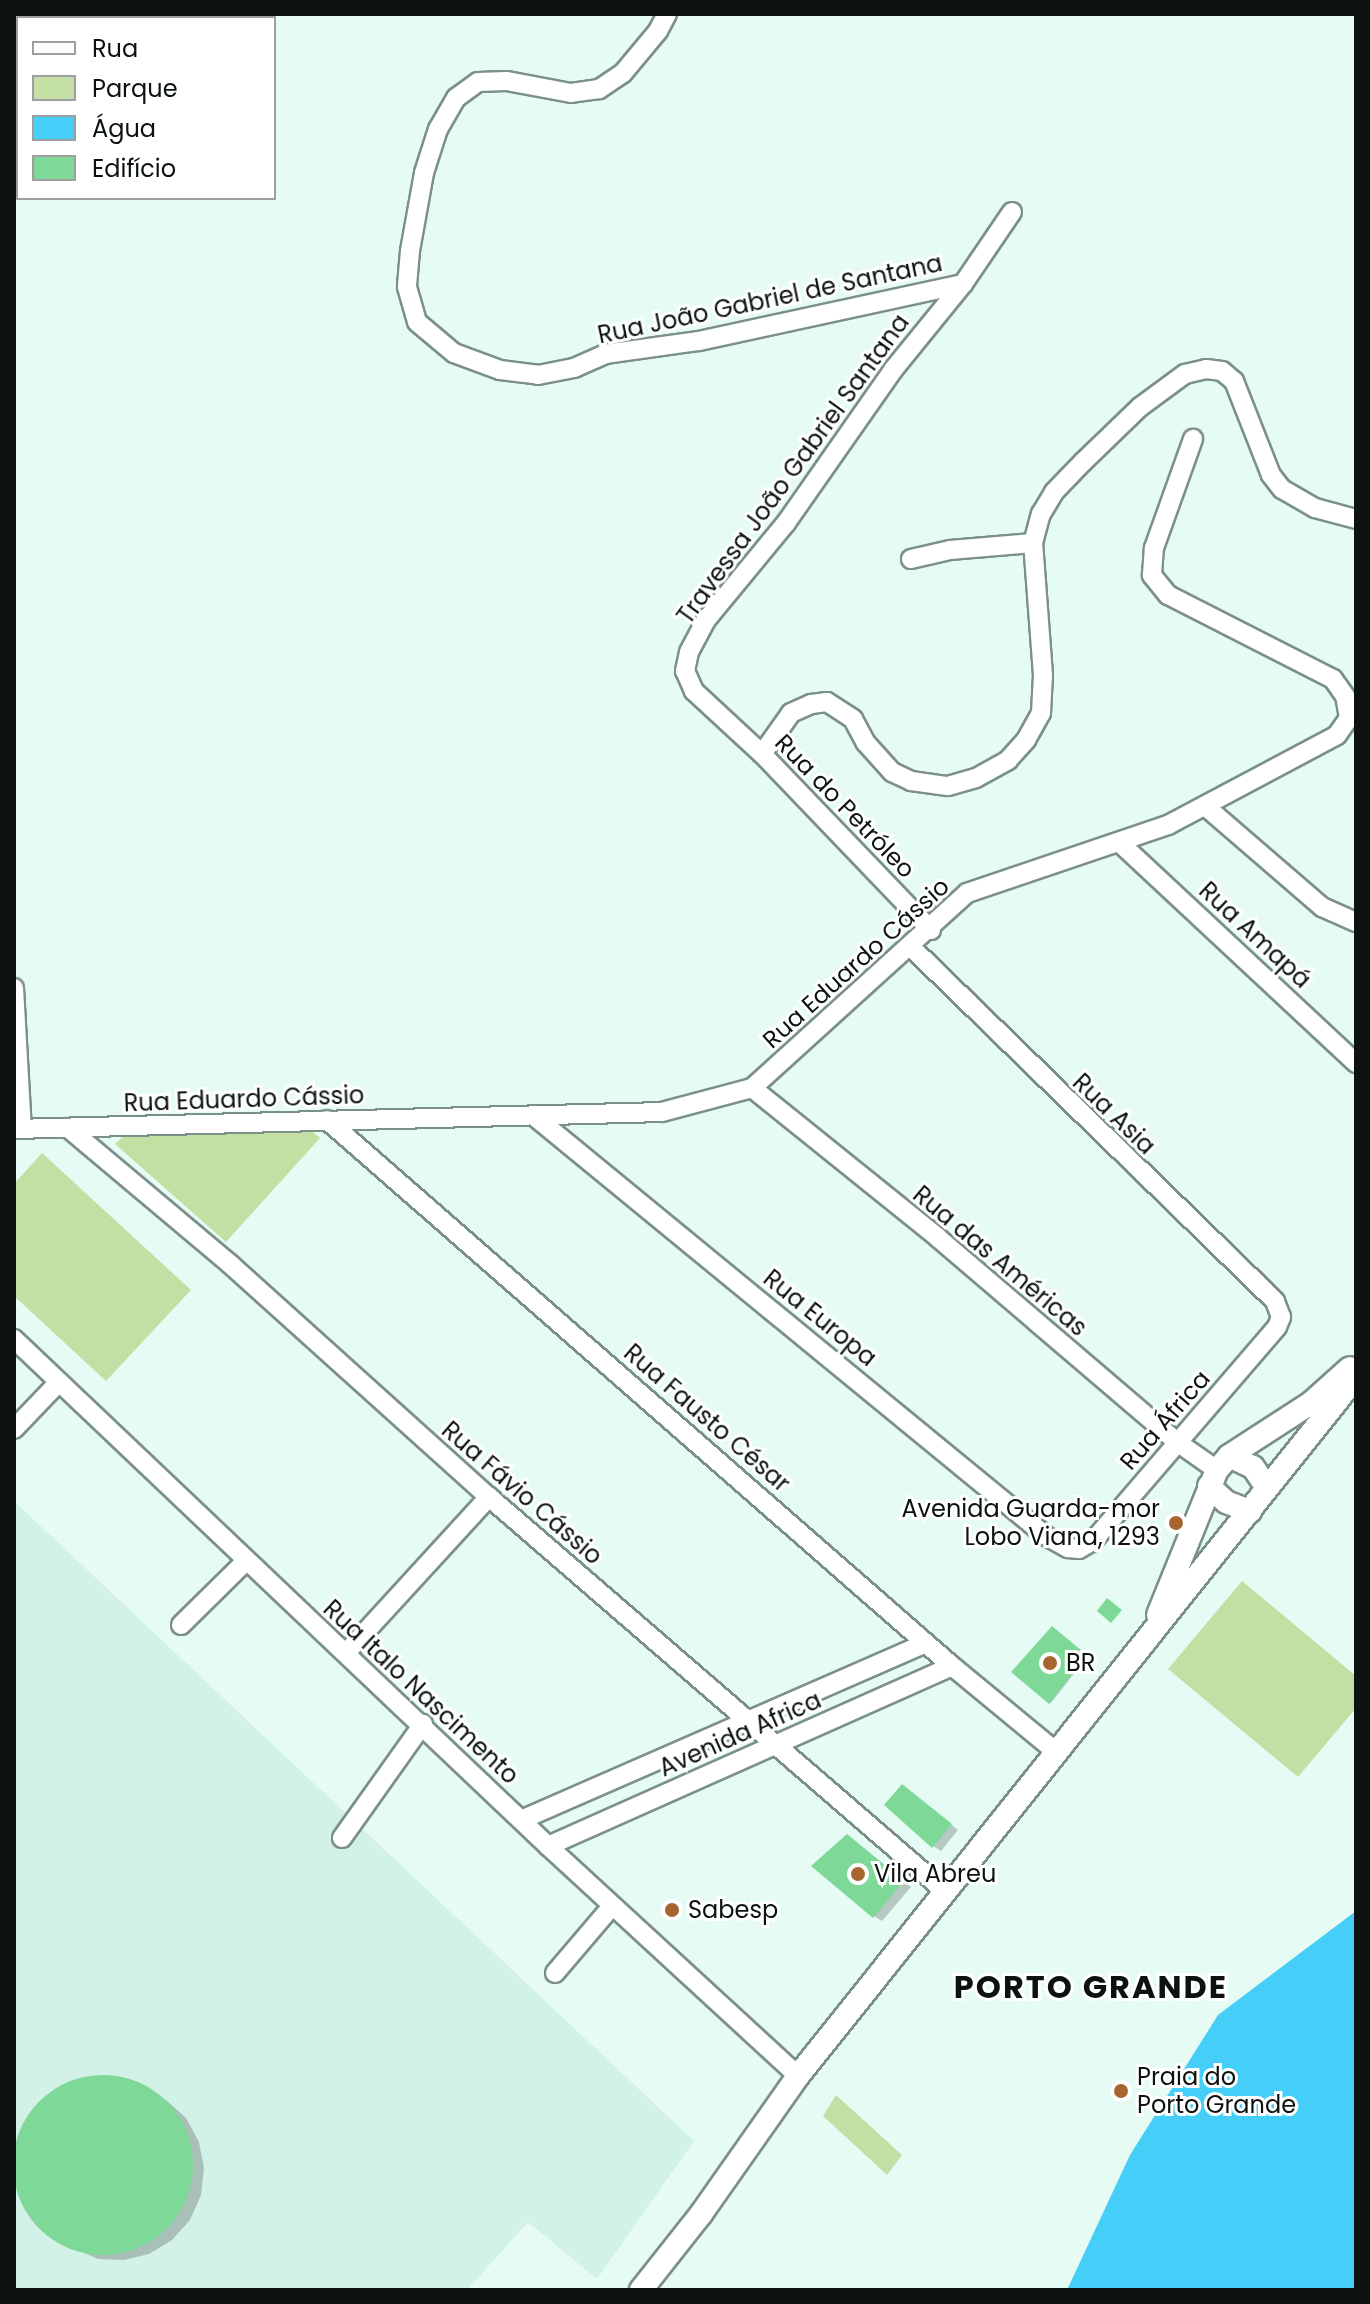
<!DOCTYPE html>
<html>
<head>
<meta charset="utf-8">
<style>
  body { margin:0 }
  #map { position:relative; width:1370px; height:2304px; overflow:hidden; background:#e5fbf4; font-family:Poppins,sans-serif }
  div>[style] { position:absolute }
  .built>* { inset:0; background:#d2f1e7 }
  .green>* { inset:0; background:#c4dfa4 }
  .water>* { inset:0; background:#45cef7 }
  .shadow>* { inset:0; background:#0003 }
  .building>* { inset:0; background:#7ed998 }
  .round { border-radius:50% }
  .roads { filter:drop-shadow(2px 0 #7c908a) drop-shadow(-2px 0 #7c908a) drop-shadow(0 2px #7c908a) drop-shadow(0 -2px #7c908a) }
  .minor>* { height:18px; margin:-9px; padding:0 9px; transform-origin:9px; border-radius:9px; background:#fff }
  .major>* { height:22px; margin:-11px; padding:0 11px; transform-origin:11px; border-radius:11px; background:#fff }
  .dots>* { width:22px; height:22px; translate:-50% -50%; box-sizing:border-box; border:4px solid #fff; border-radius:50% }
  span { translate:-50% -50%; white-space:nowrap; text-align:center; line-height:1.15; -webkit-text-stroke:6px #fff; paint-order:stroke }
  .street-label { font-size:24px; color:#0b1210 }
  .poi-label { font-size:24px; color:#0b1210 }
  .right { translate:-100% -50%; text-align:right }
  .left { translate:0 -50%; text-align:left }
  .district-label { font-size:32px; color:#0b1210; font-weight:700; letter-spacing:2px }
  .frame { position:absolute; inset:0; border:16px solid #0b1210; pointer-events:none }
  .legend { position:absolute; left:16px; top:16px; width:260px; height:184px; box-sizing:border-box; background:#fff; border:2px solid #9da09f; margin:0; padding:10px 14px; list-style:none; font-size:24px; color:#0b1210 }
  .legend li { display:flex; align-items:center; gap:16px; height:40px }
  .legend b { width:40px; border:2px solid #9da09f }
</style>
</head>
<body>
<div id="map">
  <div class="built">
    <div style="clip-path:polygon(14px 1501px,694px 2141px,597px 2279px,528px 2222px,467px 2290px,14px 2290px)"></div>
  </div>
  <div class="green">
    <div style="clip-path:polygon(313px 1132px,320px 1138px,226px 1242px,115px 1144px,126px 1134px)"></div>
    <div style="clip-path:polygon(42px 1153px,191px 1290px,106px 1381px,14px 1296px,14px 1184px)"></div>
    <div style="clip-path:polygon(1242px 1581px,1356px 1676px,1356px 1708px,1298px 1777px,1168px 1669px)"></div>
    <div style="clip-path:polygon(836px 2095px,902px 2155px,887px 2175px,823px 2116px)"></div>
  </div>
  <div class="water">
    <div style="clip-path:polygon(1356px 1911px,1356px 2290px,1067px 2290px,1130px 2155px,1218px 2015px)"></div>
  </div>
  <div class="shadow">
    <div style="clip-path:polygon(1053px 1629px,1087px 1657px,1051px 1703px,1014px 1672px)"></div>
    <div style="clip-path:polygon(910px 1792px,958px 1830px,941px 1851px,933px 1846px)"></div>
    <div style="clip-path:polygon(855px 1841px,911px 1887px,882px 1921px,874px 1916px)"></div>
    <div style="clip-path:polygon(103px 2076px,129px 2080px,166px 2100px,186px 2118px,199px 2142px,204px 2168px,201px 2195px,190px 2220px,172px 2240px,149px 2254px,124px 2260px,98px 2259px,61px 2243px,40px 2227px,24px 2206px,15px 2182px,14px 2155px,20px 2131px,34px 2108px,53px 2091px,76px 2080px)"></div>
  </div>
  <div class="building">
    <div style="clip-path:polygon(1107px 1598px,1122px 1610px,1111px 1623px,1097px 1611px)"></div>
    <div style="clip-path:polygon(1052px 1626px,1087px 1655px,1049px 1704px,1011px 1672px)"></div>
    <div style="clip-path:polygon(902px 1784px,952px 1824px,932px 1848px,884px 1805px)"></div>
    <div style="clip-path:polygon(847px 1834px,904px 1881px,873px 1918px,811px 1866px)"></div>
    <div class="round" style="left:13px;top:2075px;width:180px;height:180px"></div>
  </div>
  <div class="roads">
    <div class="minor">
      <div style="left:667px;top:14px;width:19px;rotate:118deg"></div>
      <div style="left:658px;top:31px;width:55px;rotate:129.8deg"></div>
      <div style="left:623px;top:73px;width:29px;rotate:146deg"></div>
      <div style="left:599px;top:89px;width:28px;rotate:172deg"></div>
      <div style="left:571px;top:93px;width:66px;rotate:-169.5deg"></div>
      <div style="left:506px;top:81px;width:28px;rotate:178deg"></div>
      <div style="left:478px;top:82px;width:27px;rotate:144deg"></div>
      <div style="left:456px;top:98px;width:36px;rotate:120deg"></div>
      <div style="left:438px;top:129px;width:46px;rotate:107.7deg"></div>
      <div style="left:424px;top:173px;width:79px;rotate:100.2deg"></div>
      <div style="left:410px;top:251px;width:36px;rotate:95deg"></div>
      <div style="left:407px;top:287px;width:36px;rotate:74deg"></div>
      <div style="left:417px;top:322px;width:48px;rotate:40deg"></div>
      <div style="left:454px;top:353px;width:49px;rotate:20.3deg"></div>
      <div style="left:500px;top:370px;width:38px;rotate:7deg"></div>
      <div style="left:538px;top:375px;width:37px;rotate:-11deg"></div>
      <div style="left:574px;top:368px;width:34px;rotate:-24deg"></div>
      <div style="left:605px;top:354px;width:95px;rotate:-7.9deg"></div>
      <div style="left:699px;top:341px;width:270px;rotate:-12.2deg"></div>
      <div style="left:911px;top:559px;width:40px;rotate:-13deg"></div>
      <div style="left:950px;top:550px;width:83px;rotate:-4.8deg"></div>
      <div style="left:762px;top:754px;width:50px;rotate:-54.7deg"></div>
      <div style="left:791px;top:713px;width:22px;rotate:-24deg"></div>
      <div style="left:811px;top:704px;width:16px;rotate:-7deg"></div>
      <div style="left:827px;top:702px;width:31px;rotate:33deg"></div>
      <div style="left:853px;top:719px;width:27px;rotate:62deg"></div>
      <div style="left:866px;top:743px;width:39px;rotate:48deg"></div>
      <div style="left:892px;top:772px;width:21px;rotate:25deg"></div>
      <div style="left:911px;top:781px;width:37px;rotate:8deg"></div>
      <div style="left:948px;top:786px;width:29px;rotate:-16deg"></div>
      <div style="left:976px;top:778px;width:37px;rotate:-29deg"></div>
      <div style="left:1008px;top:760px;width:27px;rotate:-48deg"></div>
      <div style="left:1026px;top:740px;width:31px;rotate:-61deg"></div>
      <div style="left:1041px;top:713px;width:38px;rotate:-87deg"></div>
      <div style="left:1043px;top:675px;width:132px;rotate:-94.3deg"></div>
      <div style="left:1033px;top:543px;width:30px;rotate:-75deg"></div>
      <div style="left:1041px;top:514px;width:26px;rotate:-59deg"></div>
      <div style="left:1054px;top:492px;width:42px;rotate:-46deg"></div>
      <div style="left:1083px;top:462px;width:79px;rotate:-44deg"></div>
      <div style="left:1140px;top:407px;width:56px;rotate:-36.3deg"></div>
      <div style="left:1185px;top:374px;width:22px;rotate:-13deg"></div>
      <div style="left:1206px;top:369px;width:16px;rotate:7deg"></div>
      <div style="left:1222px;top:371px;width:16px;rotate:40deg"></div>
      <div style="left:1234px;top:381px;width:101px;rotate:68.5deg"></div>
      <div style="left:1271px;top:475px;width:18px;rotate:52deg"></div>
      <div style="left:1282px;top:489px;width:38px;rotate:30deg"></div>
      <div style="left:1315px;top:508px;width:42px;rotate:15deg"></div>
      <div style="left:1205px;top:806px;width:155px;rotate:40.8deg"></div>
      <div style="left:1322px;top:907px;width:37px;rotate:24deg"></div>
      <div style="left:1120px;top:843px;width:323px;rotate:43deg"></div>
      <div style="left:931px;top:930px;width:244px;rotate:-133.8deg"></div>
      <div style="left:762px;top:754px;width:93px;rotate:-137.2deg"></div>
      <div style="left:694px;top:691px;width:22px;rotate:-114deg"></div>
      <div style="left:685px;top:671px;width:19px;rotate:-78deg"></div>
      <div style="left:689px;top:652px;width:36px;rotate:-62deg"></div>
      <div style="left:706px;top:620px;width:126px;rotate:-50.5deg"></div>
      <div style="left:786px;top:523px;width:187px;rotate:-55deg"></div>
      <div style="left:893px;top:370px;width:111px;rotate:-50.9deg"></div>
      <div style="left:963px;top:284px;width:87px;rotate:-55.8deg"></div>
      <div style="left:14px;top:988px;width:141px;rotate:86.8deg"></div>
      <div style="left:752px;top:1088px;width:238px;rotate:38.8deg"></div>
      <div style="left:937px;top:1237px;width:316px;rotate:40.5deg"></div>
      <div style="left:1177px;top:1442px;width:49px;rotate:35deg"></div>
      <div style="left:534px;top:1116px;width:662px;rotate:39.36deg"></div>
      <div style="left:1046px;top:1536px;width:25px;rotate:29deg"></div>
      <div style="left:1068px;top:1548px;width:11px;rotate:5deg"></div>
      <div style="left:1079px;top:1549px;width:16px;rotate:-30deg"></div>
      <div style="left:1093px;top:1541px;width:282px;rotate:-49.3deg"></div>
      <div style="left:1277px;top:1327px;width:11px;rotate:-68deg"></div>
      <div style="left:1281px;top:1317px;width:17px;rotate:-111deg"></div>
      <div style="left:1275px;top:1301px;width:508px;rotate:-135.8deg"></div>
      <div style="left:327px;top:1120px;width:830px;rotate:41.14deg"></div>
      <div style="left:952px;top:1666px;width:134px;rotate:39.5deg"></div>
      <div style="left:68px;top:1128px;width:212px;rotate:40deg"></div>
      <div style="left:230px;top:1264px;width:348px;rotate:42deg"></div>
      <div style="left:489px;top:1497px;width:604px;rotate:40.84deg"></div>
      <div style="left:14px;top:1129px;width:648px;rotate:-1.5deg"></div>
      <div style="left:662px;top:1112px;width:93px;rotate:-14.9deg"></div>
      <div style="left:752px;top:1088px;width:290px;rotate:-42.2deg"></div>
      <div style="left:967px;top:893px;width:212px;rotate:-18.7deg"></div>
      <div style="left:1168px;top:825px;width:191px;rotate:-28deg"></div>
      <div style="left:1337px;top:735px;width:21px;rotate:-55deg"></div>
      <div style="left:1349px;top:718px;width:22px;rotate:-100deg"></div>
      <div style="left:1345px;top:696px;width:21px;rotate:-125deg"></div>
      <div style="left:1333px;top:679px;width:185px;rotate:-153deg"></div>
      <div style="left:1168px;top:595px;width:26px;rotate:-129deg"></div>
      <div style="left:1152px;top:575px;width:27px;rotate:-86deg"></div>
      <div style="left:1154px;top:548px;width:116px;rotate:-70.3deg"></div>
      <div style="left:14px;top:1339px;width:736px;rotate:43.51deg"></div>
      <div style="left:548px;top:1846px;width:340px;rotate:42.6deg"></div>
      <div style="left:14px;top:1429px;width:65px;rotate:-46.2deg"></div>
      <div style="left:181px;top:1625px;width:91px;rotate:-44.6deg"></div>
      <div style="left:346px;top:1653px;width:212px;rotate:-47.5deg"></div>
      <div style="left:521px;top:1820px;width:442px;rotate:-23.6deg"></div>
      <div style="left:342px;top:1838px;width:140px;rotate:-54.6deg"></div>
      <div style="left:548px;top:1846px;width:442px;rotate:-24deg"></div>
      <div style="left:555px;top:1973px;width:88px;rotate:-49.6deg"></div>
    </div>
    <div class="major">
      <div style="left:1229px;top:1456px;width:26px;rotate:25deg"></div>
      <div style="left:1253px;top:1467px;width:25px;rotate:56deg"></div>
      <div style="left:1209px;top:1486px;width:23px;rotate:43deg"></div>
      <div style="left:1226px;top:1502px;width:26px;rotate:21deg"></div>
      <div style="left:1158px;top:1615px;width:157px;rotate:-67.9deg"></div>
      <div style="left:1217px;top:1470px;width:18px;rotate:-49deg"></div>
      <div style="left:1229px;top:1456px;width:98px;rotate:-32.9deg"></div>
      <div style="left:1311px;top:1403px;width:52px;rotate:-41.9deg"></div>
      <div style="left:641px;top:2290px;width:97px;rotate:-51.7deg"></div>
      <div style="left:701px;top:2214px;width:169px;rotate:-54.9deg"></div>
      <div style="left:798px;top:2076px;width:894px;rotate:-51.4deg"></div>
    </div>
  </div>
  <div class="dots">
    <div style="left:1176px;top:1523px;background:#a76630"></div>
    <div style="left:1050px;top:1663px;background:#a76630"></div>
    <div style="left:858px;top:1874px;background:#a76630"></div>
    <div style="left:672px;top:1910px;background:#a76630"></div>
    <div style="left:1121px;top:2091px;background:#a76630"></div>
  </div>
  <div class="street-label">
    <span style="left:770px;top:299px;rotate:-12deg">Rua João Gabriel de Santana</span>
    <span style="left:793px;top:469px;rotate:-54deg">Travessa João Gabriel Santana</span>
    <span style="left:845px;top:806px;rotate:46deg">Rua do Petróleo</span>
    <span style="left:1255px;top:935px;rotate:43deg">Rua Amapá</span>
    <span style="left:856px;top:963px;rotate:-42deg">Rua Eduardo Cássio</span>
    <span style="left:244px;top:1099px;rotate:-2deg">Rua Eduardo Cássio</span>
    <span style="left:1114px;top:1114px;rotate:44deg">Rua Asia</span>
    <span style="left:1000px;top:1261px;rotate:40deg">Rua das Américas</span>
    <span style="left:820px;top:1318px;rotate:39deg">Rua Europa</span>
    <span style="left:707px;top:1418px;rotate:41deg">Rua Fausto César</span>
    <span style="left:1165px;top:1420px;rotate:-49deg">Rua África</span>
    <span style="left:522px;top:1493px;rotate:41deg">Rua Fávio Cássio</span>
    <span style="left:421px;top:1692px;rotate:43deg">Rua Italo Nascimento</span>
    <span style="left:740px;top:1734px;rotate:-24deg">Avenida Africa</span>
  </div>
  <div class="poi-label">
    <span class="right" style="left:1160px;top:1523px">Avenida Guarda-mor<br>Lobo Viana, 1293</span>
    <span class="left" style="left:1066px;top:1663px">BR</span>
    <span class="left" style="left:874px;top:1874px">Vila Abreu</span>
    <span class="left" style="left:688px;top:1910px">Sabesp</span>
    <span class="left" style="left:1137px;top:2091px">Praia do<br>Porto Grande</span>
  </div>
  <div class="district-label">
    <span style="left:1091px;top:1987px">PORTO GRANDE</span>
  </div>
  <div class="frame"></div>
  <ul class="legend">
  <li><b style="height:10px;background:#fff"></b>Rua</li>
  <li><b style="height:22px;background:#c4dfa4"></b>Parque</li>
  <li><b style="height:22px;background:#45cef7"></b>Água</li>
  <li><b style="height:22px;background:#7ed998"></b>Edifício</li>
  </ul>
</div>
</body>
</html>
